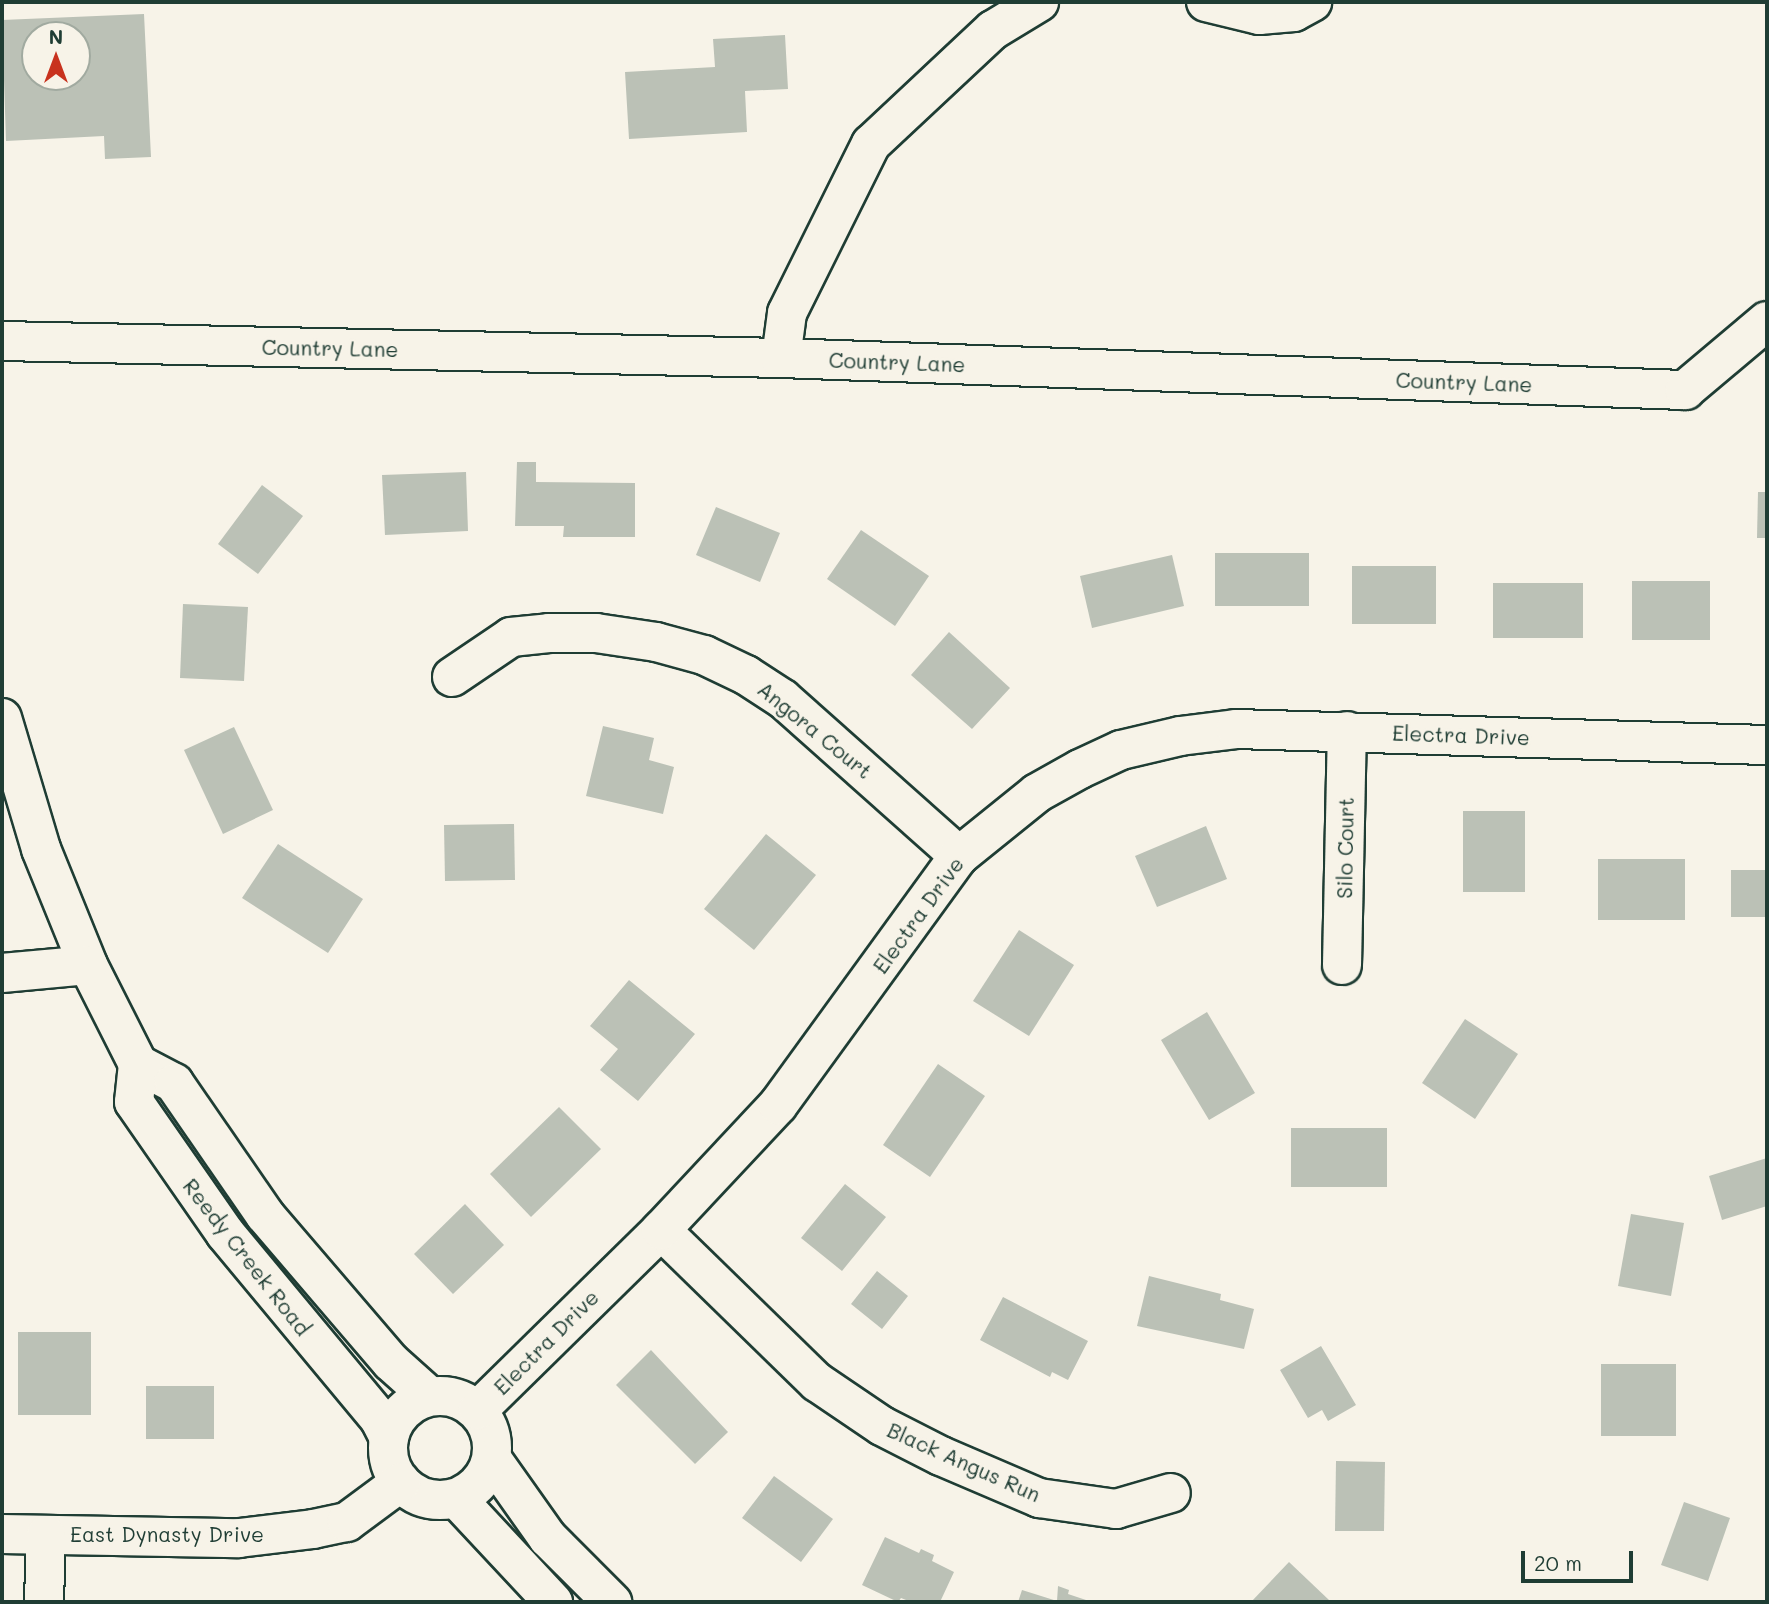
<!DOCTYPE html>
<html>
<head>
<meta charset="utf-8">
<style>
  body { margin:0 }
  #map { position:relative; width:1769px; height:1604px; overflow:hidden; background:#f7f3e8; font-family:Mali,sans-serif }
  div>[style] { position:absolute }
  .building>* { inset:0; background:#bbc1b6 }
  .roads { filter:drop-shadow(2px 0 #1f3d34) drop-shadow(-2px 0 #1f3d34) drop-shadow(0 2px #1f3d34) drop-shadow(0 -2px #1f3d34) }
  .minor>* { height:38px; margin:-19px; padding:0 19px; transform-origin:19px; border-radius:19px; background:#f7f3e8 }
  .minor>.ring { margin:-19px; padding:0; box-sizing:content-box; background:none; border:38px solid #f7f3e8; border-radius:50% }
  span { translate:-50% -50%; white-space:nowrap; text-align:center; line-height:1.15; -webkit-text-stroke:5px #f7f3e8; paint-order:stroke }
  .street-label { font-size:21px; color:#1f3d34 }
  .frame { position:absolute; inset:0; border:4px solid #1f3d34; pointer-events:none }
  .north { position:absolute; left:21px; top:21px; width:70px; height:70px; box-sizing:border-box; background:#f7f3e8; border:2px solid #a1aaa0; border-radius:50%; rotate:0deg; font-size:19px; font-weight:700; line-height:28px; text-align:center; color:#1f3d34 }
  .north::after { content:''; display:block; margin:auto; width:24px; height:32px; background:#c8321e; clip-path:polygon(50% 0,100% 100%,50% 72%,0 100%) }
  .scale { position:absolute; left:1521px; top:1551px; width:112px; height:32px; box-sizing:border-box; border:4px solid #1f3d34; border-top:0; padding-left:9px; font-size:21px; line-height:24px; white-space:nowrap; color:#1f3d34; -webkit-text-stroke:5px #f7f3e8; paint-order:stroke }
</style>
</head>
<body>
<div id="map">
  <div class="building">
    <div style="clip-path:polygon(evenodd,144px 14px,151px 157px,105px 159px,104px 136px,6px 141px,2px 20px,144px 14px,35px 35px,77px 35px,77px 77px,35px 77px,35px 35px)"></div>
    <div style="clip-path:polygon(785px 35px,788px 89px,745px 91px,747px 132px,629px 139px,625px 72px,715px 67px,713px 39px)"></div>
    <div style="clip-path:polygon(517px 462px,536px 462px,536px 482px,635px 483px,635px 537px,563px 537px,564px 526px,515px 526px)"></div>
    <div style="clip-path:polygon(466px 472px,468px 531px,385px 535px,382px 475px)"></div>
    <div style="clip-path:polygon(262px 485px,303px 516px,258px 574px,218px 544px)"></div>
    <div style="clip-path:polygon(1758px 492px,1767px 492px,1767px 538px,1757px 538px)"></div>
    <div style="clip-path:polygon(716px 507px,780px 533px,760px 582px,696px 555px)"></div>
    <div style="clip-path:polygon(861px 530px,929px 576px,895px 626px,827px 579px)"></div>
    <div style="clip-path:polygon(1215px 553px,1309px 553px,1309px 606px,1215px 606px)"></div>
    <div style="clip-path:polygon(1172px 555px,1184px 606px,1092px 628px,1080px 576px)"></div>
    <div style="clip-path:polygon(1352px 566px,1436px 566px,1436px 624px,1352px 624px)"></div>
    <div style="clip-path:polygon(1632px 581px,1710px 581px,1710px 640px,1632px 640px)"></div>
    <div style="clip-path:polygon(1493px 583px,1583px 583px,1583px 638px,1493px 638px)"></div>
    <div style="clip-path:polygon(183px 604px,248px 607px,244px 681px,180px 678px)"></div>
    <div style="clip-path:polygon(949px 632px,1010px 688px,972px 729px,911px 675px)"></div>
    <div style="clip-path:polygon(603px 726px,654px 738px,649px 760px,674px 767px,663px 814px,586px 796px)"></div>
    <div style="clip-path:polygon(234px 727px,273px 810px,223px 834px,184px 750px)"></div>
    <div style="clip-path:polygon(1463px 811px,1525px 811px,1525px 892px,1463px 892px)"></div>
    <div style="clip-path:polygon(514px 824px,515px 880px,445px 881px,444px 825px)"></div>
    <div style="clip-path:polygon(1206px 826px,1227px 879px,1157px 907px,1135px 856px)"></div>
    <div style="clip-path:polygon(766px 834px,816px 875px,754px 950px,704px 909px)"></div>
    <div style="clip-path:polygon(278px 844px,363px 899px,328px 953px,242px 898px)"></div>
    <div style="clip-path:polygon(1598px 859px,1685px 859px,1685px 920px,1598px 920px)"></div>
    <div style="clip-path:polygon(1731px 870px,1767px 870px,1767px 917px,1731px 917px)"></div>
    <div style="clip-path:polygon(1019px 930px,1074px 965px,1029px 1036px,973px 1001px)"></div>
    <div style="clip-path:polygon(629px 980px,695px 1034px,638px 1101px,600px 1070px,618px 1049px,590px 1026px)"></div>
    <div style="clip-path:polygon(1207px 1012px,1255px 1093px,1209px 1120px,1161px 1040px)"></div>
    <div style="clip-path:polygon(1465px 1019px,1518px 1054px,1475px 1119px,1422px 1083px)"></div>
    <div style="clip-path:polygon(938px 1064px,985px 1096px,930px 1177px,883px 1145px)"></div>
    <div style="clip-path:polygon(559px 1107px,601px 1149px,531px 1217px,490px 1174px)"></div>
    <div style="clip-path:polygon(1291px 1128px,1387px 1128px,1387px 1187px,1291px 1187px)"></div>
    <div style="clip-path:polygon(1767px 1158px,1767px 1206px,1722px 1220px,1709px 1176px)"></div>
    <div style="clip-path:polygon(845px 1184px,886px 1217px,842px 1271px,801px 1238px)"></div>
    <div style="clip-path:polygon(465px 1204px,504px 1245px,453px 1294px,414px 1254px)"></div>
    <div style="clip-path:polygon(1631px 1214px,1684px 1223px,1671px 1296px,1618px 1286px)"></div>
    <div style="clip-path:polygon(877px 1271px,908px 1296px,882px 1329px,851px 1304px)"></div>
    <div style="clip-path:polygon(1149px 1276px,1221px 1294px,1220px 1300px,1254px 1309px,1244px 1349px,1137px 1326px)"></div>
    <div style="clip-path:polygon(1003px 1297px,1088px 1341px,1068px 1380px,1052px 1372px,1050px 1377px,980px 1340px)"></div>
    <div style="clip-path:polygon(18px 1332px,91px 1332px,91px 1415px,18px 1415px)"></div>
    <div style="clip-path:polygon(1321px 1346px,1356px 1405px,1328px 1421px,1322px 1410px,1308px 1418px,1280px 1370px)"></div>
    <div style="clip-path:polygon(651px 1350px,728px 1432px,695px 1464px,616px 1385px)"></div>
    <div style="clip-path:polygon(1601px 1364px,1676px 1364px,1676px 1436px,1601px 1436px)"></div>
    <div style="clip-path:polygon(146px 1386px,214px 1386px,214px 1439px,146px 1439px)"></div>
    <div style="clip-path:polygon(1336px 1461px,1385px 1462px,1384px 1531px,1335px 1531px)"></div>
    <div style="clip-path:polygon(774px 1476px,833px 1519px,801px 1562px,742px 1518px)"></div>
    <div style="clip-path:polygon(1684px 1502px,1730px 1518px,1708px 1581px,1661px 1565px)"></div>
    <div style="clip-path:polygon(885px 1537px,919px 1553px,921px 1549px,934px 1555px,932px 1561px,954px 1572px,940px 1602px,911px 1602px,901px 1598px,898px 1602px,862px 1585px)"></div>
    <div style="clip-path:polygon(1289px 1562px,1329px 1600px,1251px 1602px)"></div>
    <div style="clip-path:polygon(1058px 1586px,1069px 1590px,1068px 1594px,1092px 1602px,1018px 1602px,1022px 1590px,1057px 1601px)"></div>
  </div>
  <div class="roads">
    <div class="minor">
      <div style="left:1206px;top:2px;width:55px;rotate:13.8deg"></div>
      <div style="left:1259px;top:15px;width:35px;rotate:-5deg"></div>
      <div style="left:1294px;top:12px;width:21px;rotate:-29deg"></div>
      <div style="left:2px;top:341px;width:779px;rotate:1.25deg"></div>
      <div style="left:781px;top:358px;width:905px;rotate:2.03deg"></div>
      <div style="left:1685px;top:390px;width:107px;rotate:-40.1deg"></div>
      <div style="left:781px;top:358px;width:45px;rotate:-82.4deg"></div>
      <div style="left:787px;top:313px;width:189px;rotate:-63.6deg"></div>
      <div style="left:871px;top:144px;width:167px;rotate:-43.1deg"></div>
      <div style="left:993px;top:30px;width:54px;rotate:-31.3deg"></div>
      <div style="left:452px;top:677px;width:71px;rotate:-34.1deg"></div>
      <div style="left:511px;top:637px;width:38px;rotate:-6deg"></div>
      <div style="left:549px;top:633px;width:47px"></div>
      <div style="left:596px;top:633px;width:61px;rotate:8.5deg"></div>
      <div style="left:656px;top:642px;width:50px;rotate:15.2deg"></div>
      <div style="left:704px;top:655px;width:47px;rotate:25.5deg"></div>
      <div style="left:746px;top:675px;width:44px;rotate:33deg"></div>
      <div style="left:783px;top:699px;width:236px;rotate:41.7deg"></div>
      <div style="left:2px;top:718px;width:137px;rotate:73.4deg"></div>
      <div style="left:41px;top:849px;width:125px;rotate:67.9deg"></div>
      <div style="left:88px;top:965px;width:111px;rotate:63.2deg"></div>
      <div style="left:138px;top:1064px;width:38px;rotate:96deg"></div>
      <div style="left:134px;top:1102px;width:160px;rotate:55.2deg"></div>
      <div style="left:225px;top:1233px;width:243px;rotate:50.3deg"></div>
      <div style="left:380px;top:1420px;width:20px;rotate:63deg"></div>
      <div style="left:1342px;top:965px;width:234px;rotate:-88.8deg"></div>
      <div style="left:2px;top:973px;width:86px;rotate:-5.3deg"></div>
      <div style="left:138px;top:1064px;width:41px;rotate:27.8deg"></div>
      <div style="left:174px;top:1083px;width:160px;rotate:55.4deg"></div>
      <div style="left:265px;top:1215px;width:194px;rotate:49.4deg"></div>
      <div style="left:391px;top:1362px;width:51px;rotate:41.8deg"></div>
      <div style="left:661px;top:1230px;width:218px;rotate:44.3deg"></div>
      <div style="left:817px;top:1382px;width:78px;rotate:34.1deg"></div>
      <div style="left:882px;top:1426px;width:66px;rotate:27deg"></div>
      <div style="left:941px;top:1456px;width:107px;rotate:23.2deg"></div>
      <div style="left:1039px;top:1498px;width:78px;rotate:8.1deg"></div>
      <div style="left:1116px;top:1509px;width:57px;rotate:-16.2deg"></div>
      <div class="ring" style="left:388px;top:1396px;width:66px;height:66px"></div>
      <div style="left:478px;top:1410px;width:257px;rotate:-44.5deg"></div>
      <div style="left:661px;top:1230px;width:171px;rotate:-46.9deg"></div>
      <div style="left:778px;top:1105px;width:308px;rotate:-54deg"></div>
      <div style="left:959px;top:856px;width:100px;rotate:-38.9deg"></div>
      <div style="left:1037px;top:793px;width:49px;rotate:-29.2deg"></div>
      <div style="left:1080px;top:769px;width:45px;rotate:-24.9deg"></div>
      <div style="left:1121px;top:750px;width:61px;rotate:-13.3deg"></div>
      <div style="left:1180px;top:736px;width:56px;rotate:-7.1deg"></div>
      <div style="left:1236px;top:729px;width:531px;rotate:1.73deg"></div>
      <div style="left:492px;top:1459px;width:97px;rotate:54.7deg"></div>
      <div style="left:548px;top:1538px;width:91px;rotate:45deg"></div>
      <div style="left:457px;top:1499px;width:141px;rotate:47deg"></div>
      <div style="left:2px;top:1534px;width:237px;rotate:1deg"></div>
      <div style="left:239px;top:1538px;width:75px;rotate:-6.9deg"></div>
      <div style="left:313px;top:1529px;width:35px;rotate:-12deg"></div>
      <div style="left:347px;top:1522px;width:67px;rotate:-36.5deg"></div>
      <div style="left:44px;top:1602px;width:67px;rotate:-88.3deg"></div>
    </div>
  </div>
  <div class="street-label">
    <span style="left:330px;top:348px;rotate:1deg">Country Lane</span>
    <span style="left:897px;top:362px;rotate:2deg">Country Lane</span>
    <span style="left:1464px;top:382px;rotate:2deg">Country Lane</span>
    <span style="left:815px;top:730px;rotate:39deg">Angora Court</span>
    <span style="left:1461px;top:735px;rotate:2deg">Electra Drive</span>
    <span style="left:1345px;top:848px;rotate:-89deg">Silo Court</span>
    <span style="left:918px;top:915px;rotate:-54deg">Electra Drive</span>
    <span style="left:247px;top:1257px;rotate:52deg">Reedy Creek Road</span>
    <span style="left:546px;top:1342px;rotate:-45deg">Electra Drive</span>
    <span style="left:964px;top:1462px;rotate:24deg">Black Angus Run</span>
    <span style="left:167px;top:1534px">East Dynasty Drive</span>
  </div>
  <div class="frame"></div>
  <div class="north">N</div>
  <div class="scale">20 m</div>
</div>
</body>
</html>
